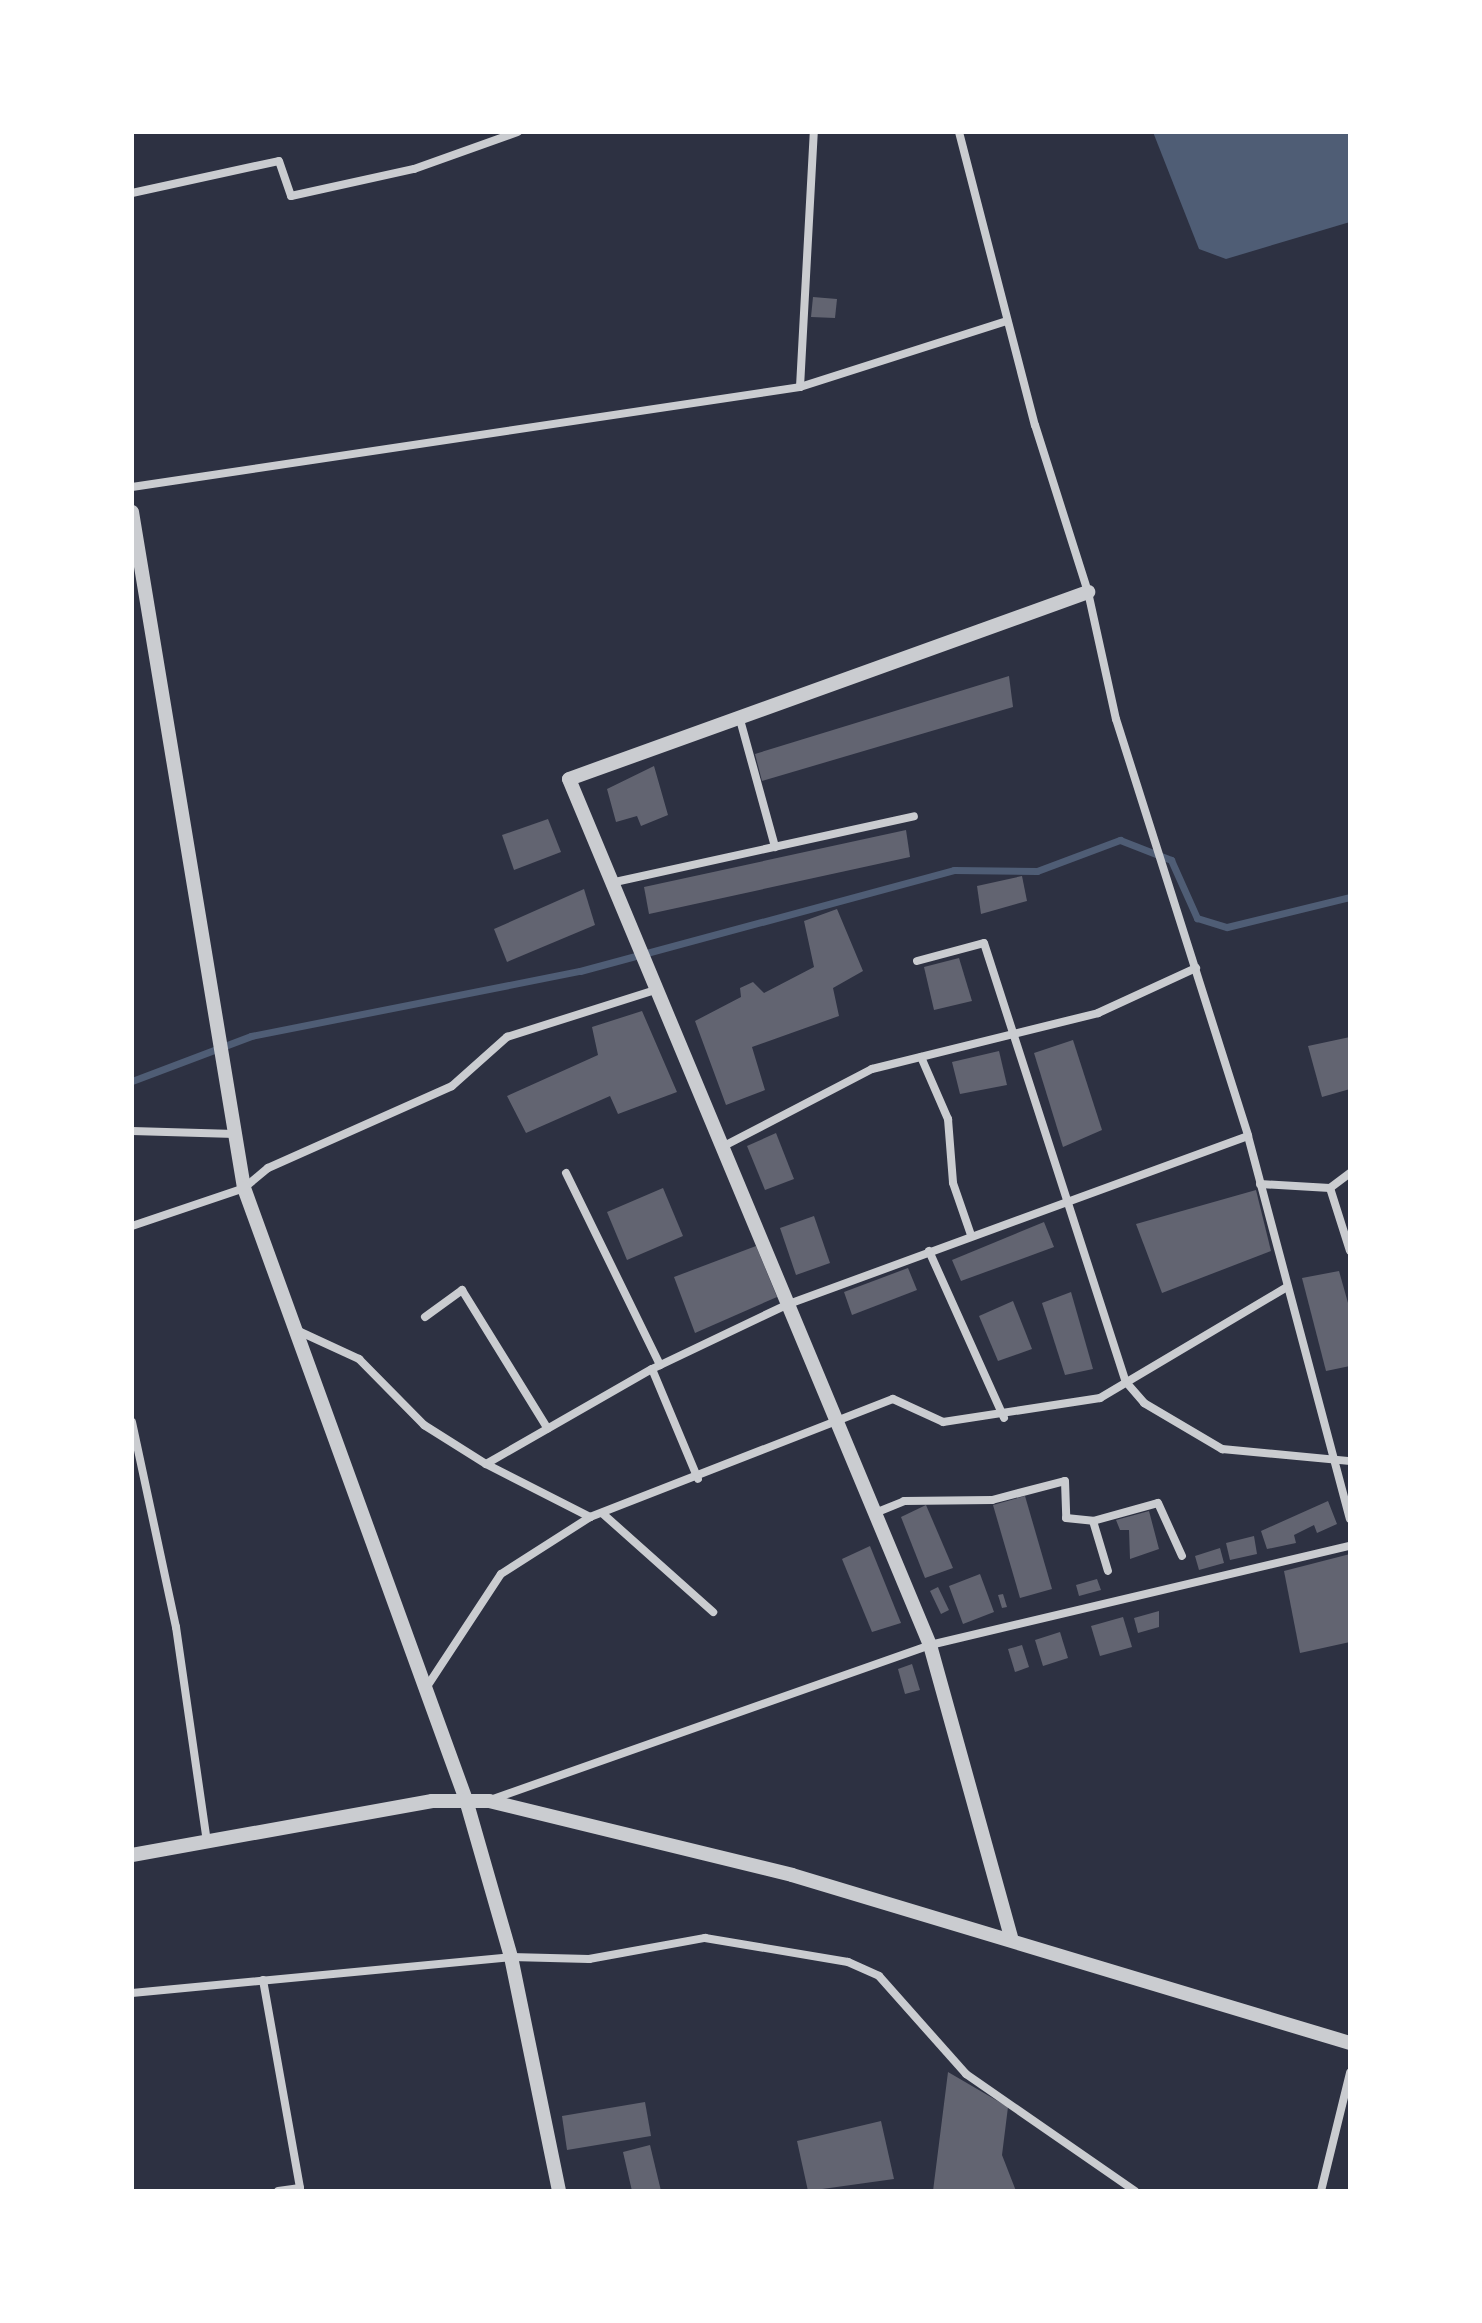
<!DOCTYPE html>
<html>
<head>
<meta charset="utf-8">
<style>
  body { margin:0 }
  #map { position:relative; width:1482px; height:2323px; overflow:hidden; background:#2d3142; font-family:Rubik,sans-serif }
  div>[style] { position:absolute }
  .water>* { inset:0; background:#4f5d75 }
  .stream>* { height:7px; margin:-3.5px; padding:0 3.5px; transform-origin:3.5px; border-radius:3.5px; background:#4f5d75 }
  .building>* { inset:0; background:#626471 }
  .minor>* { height:8px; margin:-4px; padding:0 4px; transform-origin:4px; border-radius:4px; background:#caccd0 }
  .tertiary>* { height:14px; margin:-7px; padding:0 7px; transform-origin:7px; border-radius:7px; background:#caccd0 }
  span { translate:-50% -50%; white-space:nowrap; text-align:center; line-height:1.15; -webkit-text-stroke:6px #fff; paint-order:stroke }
  .frame { position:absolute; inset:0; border:134px solid #fff; pointer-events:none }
</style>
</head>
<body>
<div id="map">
  <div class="water">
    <div style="clip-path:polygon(1153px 132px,1350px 132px,1350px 222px,1226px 259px,1199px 249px)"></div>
  </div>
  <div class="stream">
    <div style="left:132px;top:1081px;width:127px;rotate:-20.7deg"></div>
    <div style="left:251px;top:1036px;width:335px;rotate:-11.2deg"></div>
    <div style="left:580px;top:971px;width:387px;rotate:-15.1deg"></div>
    <div style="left:954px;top:870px;width:83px;rotate:0.7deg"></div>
    <div style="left:1037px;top:871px;width:89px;rotate:-20.5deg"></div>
    <div style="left:1120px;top:840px;width:55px;rotate:21.4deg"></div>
    <div style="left:1171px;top:860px;width:64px;rotate:65.9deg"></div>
    <div style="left:1197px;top:918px;width:31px;rotate:17deg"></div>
    <div style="left:1227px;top:927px;width:127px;rotate:-13.7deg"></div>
  </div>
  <div class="building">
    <div style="clip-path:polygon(813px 297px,837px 299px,835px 318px,811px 317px)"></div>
    <div style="clip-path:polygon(1009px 676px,1013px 707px,762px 781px,755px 754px)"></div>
    <div style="clip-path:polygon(654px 766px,668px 815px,641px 826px,637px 816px,616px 822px,607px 789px)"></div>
    <div style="clip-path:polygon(548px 819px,561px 852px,514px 870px,502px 835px)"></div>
    <div style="clip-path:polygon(906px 830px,910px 857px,649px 914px,644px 887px)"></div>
    <div style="clip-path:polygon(1022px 876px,1027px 901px,981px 914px,977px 886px)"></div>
    <div style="clip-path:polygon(584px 889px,595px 925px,507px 962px,494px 929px)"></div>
    <div style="clip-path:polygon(837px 909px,863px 971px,833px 988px,839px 1016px,752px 1047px,765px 1090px,726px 1105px,695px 1021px,741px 997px,740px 988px,753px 982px,764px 993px,814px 967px,804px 921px)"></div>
    <div style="clip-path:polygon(959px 958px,972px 1001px,934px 1010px,924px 967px)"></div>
    <div style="clip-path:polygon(642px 1011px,677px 1092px,618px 1114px,610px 1096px,526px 1133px,507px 1096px,598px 1055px,592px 1027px)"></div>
    <div style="clip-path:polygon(1350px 1037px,1350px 1089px,1322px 1097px,1308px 1046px)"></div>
    <div style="clip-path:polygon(1073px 1040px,1102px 1130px,1063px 1147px,1034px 1053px)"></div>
    <div style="clip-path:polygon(999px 1051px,1007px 1085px,960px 1094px,952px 1062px)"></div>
    <div style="clip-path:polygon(776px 1133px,794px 1179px,765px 1190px,747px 1146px)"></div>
    <div style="clip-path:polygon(663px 1188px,683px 1236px,627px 1260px,607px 1212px)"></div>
    <div style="clip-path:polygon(1256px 1190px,1271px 1251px,1162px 1293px,1136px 1224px)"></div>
    <div style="clip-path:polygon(814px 1216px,830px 1263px,796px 1275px,780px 1228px)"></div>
    <div style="clip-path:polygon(1044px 1222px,1054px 1247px,961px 1281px,952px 1260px)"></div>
    <div style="clip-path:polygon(756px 1246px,777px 1297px,695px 1333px,674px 1277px)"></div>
    <div style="clip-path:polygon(908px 1268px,917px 1290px,852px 1315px,844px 1292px)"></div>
    <div style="clip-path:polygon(1339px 1271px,1350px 1310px,1350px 1366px,1326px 1371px,1302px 1278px)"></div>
    <div style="clip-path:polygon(1071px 1292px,1093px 1369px,1065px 1375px,1042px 1303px)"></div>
    <div style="clip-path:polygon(1013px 1301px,1032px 1349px,998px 1361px,979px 1316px)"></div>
    <div style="clip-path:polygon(1025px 1496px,1052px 1589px,1020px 1598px,993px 1505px)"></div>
    <div style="clip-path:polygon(1328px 1501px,1337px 1524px,1317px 1533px,1314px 1525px,1294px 1535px,1296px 1543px,1267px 1549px,1261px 1531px)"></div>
    <div style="clip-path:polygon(926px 1505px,953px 1568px,925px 1578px,901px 1517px)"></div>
    <div style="clip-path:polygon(1149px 1511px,1159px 1549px,1130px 1559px,1129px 1530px,1120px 1530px,1116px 1520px)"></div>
    <div style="clip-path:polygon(1254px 1536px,1257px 1554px,1230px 1560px,1226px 1543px)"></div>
    <div style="clip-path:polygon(870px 1546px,901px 1623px,872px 1632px,842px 1559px)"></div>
    <div style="clip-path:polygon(1220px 1548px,1224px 1563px,1199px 1570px,1195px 1556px)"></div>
    <div style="clip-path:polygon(1350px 1554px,1350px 1642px,1300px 1653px,1284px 1571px)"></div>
    <div style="clip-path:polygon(980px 1574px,994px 1612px,963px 1624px,949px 1586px)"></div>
    <div style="clip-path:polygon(1097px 1579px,1101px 1590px,1079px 1596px,1076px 1585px)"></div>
    <div style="clip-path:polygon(938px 1587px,949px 1610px,941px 1614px,930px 1591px)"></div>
    <div style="clip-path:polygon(1003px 1594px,1007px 1607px,1002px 1608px,998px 1595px)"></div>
    <div style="clip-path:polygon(1159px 1611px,1159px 1627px,1138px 1633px,1134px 1618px)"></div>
    <div style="clip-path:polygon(1123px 1617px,1132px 1647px,1100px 1656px,1091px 1626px)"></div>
    <div style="clip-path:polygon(1060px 1632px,1068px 1658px,1043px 1666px,1035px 1640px)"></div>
    <div style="clip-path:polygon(1022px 1645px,1029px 1667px,1015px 1672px,1008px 1649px)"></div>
    <div style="clip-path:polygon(912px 1664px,920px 1690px,905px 1694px,898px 1669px)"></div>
    <div style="clip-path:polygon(948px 2072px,1008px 2107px,1002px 2155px,1016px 2191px,933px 2191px)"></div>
    <div style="clip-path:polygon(645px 2102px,651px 2136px,567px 2150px,562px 2116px)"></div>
    <div style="clip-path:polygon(881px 2121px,894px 2179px,808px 2191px,797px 2141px)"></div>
    <div style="clip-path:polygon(650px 2145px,661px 2191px,632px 2191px,623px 2152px)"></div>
  </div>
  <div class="minor">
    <div style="left:959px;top:132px;width:303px;rotate:75.5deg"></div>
    <div style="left:1035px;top:425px;width:175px;rotate:72.4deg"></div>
    <div style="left:1088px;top:592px;width:130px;rotate:77.6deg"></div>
    <div style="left:1116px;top:719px;width:437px;rotate:72.4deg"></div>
    <div style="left:1248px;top:1136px;width:396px;rotate:75.1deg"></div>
    <div style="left:132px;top:193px;width:150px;rotate:-12.3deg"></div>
    <div style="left:279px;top:161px;width:37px;rotate:71deg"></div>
    <div style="left:291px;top:196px;width:126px;rotate:-12.4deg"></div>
    <div style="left:414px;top:169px;width:110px;rotate:-19.6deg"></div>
    <div style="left:800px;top:387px;width:255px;rotate:-86.9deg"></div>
    <div style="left:132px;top:487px;width:675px;rotate:-8.51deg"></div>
    <div style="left:800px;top:387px;width:217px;rotate:-17.7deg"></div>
    <div style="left:739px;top:716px;width:136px;rotate:74.6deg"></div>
    <div style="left:615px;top:882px;width:306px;rotate:-12.4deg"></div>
    <div style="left:917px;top:961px;width:69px;rotate:-15deg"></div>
    <div style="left:984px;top:943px;width:461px;rotate:72.1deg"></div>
    <div style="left:1126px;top:1382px;width:28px;rotate:49deg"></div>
    <div style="left:1144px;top:1403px;width:91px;rotate:30.5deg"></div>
    <div style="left:1222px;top:1449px;width:129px;rotate:5.4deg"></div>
    <div style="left:921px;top:1057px;width:68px;rotate:66.5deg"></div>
    <div style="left:948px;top:1119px;width:64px;rotate:85.5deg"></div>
    <div style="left:953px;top:1183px;width:55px;rotate:70.9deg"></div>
    <div style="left:132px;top:1131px;width:103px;rotate:1.7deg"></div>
    <div style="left:722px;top:1147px;width:169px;rotate:-27.5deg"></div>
    <div style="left:872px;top:1069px;width:233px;rotate:-13.9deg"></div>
    <div style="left:1098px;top:1013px;width:108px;rotate:-24.7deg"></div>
    <div style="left:566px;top:1173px;width:214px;rotate:63.9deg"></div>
    <div style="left:1260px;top:1184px;width:70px;rotate:3.3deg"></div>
    <div style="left:1330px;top:1188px;width:25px;rotate:-37deg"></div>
    <div style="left:1330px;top:1188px;width:66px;rotate:72.4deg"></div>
    <div style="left:132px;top:1226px;width:118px;rotate:-18.7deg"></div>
    <div style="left:244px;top:1188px;width:31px;rotate:-40deg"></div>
    <div style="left:268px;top:1168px;width:201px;rotate:-24deg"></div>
    <div style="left:452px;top:1086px;width:74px;rotate:-41.7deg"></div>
    <div style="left:507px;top:1037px;width:158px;rotate:-17.6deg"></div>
    <div style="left:929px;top:1251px;width:183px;rotate:65.8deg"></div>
    <div style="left:425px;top:1317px;width:46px;rotate:-36.1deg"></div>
    <div style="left:462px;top:1290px;width:163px;rotate:58.3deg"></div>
    <div style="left:294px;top:1329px;width:72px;rotate:24.8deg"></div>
    <div style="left:359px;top:1359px;width:93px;rotate:45.4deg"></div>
    <div style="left:424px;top:1425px;width:73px;rotate:32.2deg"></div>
    <div style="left:486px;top:1464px;width:117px;rotate:27deg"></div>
    <div style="left:652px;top:1369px;width:119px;rotate:67.3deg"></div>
    <div style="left:132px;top:1422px;width:210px;rotate:77.9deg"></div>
    <div style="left:176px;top:1627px;width:218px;rotate:81.8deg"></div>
    <div style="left:486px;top:1464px;width:191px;rotate:-29.8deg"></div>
    <div style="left:652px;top:1369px;width:148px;rotate:-25.5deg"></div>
    <div style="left:786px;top:1305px;width:492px;rotate:-20.1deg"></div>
    <div style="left:602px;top:1513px;width:149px;rotate:41.7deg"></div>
    <div style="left:875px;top:1513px;width:31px;rotate:-22deg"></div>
    <div style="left:904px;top:1501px;width:88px;rotate:-0.7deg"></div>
    <div style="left:992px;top:1500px;width:75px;rotate:-14.6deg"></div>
    <div style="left:1065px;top:1481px;width:37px;rotate:88deg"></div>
    <div style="left:1066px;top:1518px;width:27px;rotate:6deg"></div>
    <div style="left:1093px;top:1521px;width:67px;rotate:-15.5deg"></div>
    <div style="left:1158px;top:1503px;width:58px;rotate:65.6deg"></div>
    <div style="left:1093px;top:1521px;width:52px;rotate:73.3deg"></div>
    <div style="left:426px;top:1688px;width:136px;rotate:-56.7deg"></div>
    <div style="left:501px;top:1574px;width:106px;rotate:-32.6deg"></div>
    <div style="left:590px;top:1517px;width:325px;rotate:-21.3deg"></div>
    <div style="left:893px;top:1399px;width:55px;rotate:24.7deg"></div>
    <div style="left:943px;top:1422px;width:159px;rotate:-8.7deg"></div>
    <div style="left:1100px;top:1398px;width:217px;rotate:-30.7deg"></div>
    <div style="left:493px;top:1799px;width:463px;rotate:-19.4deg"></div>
    <div style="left:930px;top:1645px;width:432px;rotate:-13.3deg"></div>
    <div style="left:263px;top:1980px;width:211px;rotate:79.9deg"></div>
    <div style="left:300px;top:2188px;width:22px;rotate:172deg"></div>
    <div style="left:132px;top:1993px;width:381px;rotate:-5.4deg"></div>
    <div style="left:511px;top:1957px;width:78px;rotate:1.5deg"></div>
    <div style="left:589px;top:1959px;width:118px;rotate:-10.3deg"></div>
    <div style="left:705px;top:1938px;width:145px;rotate:9.5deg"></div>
    <div style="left:848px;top:1962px;width:34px;rotate:24deg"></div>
    <div style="left:879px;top:1976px;width:131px;rotate:48.4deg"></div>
    <div style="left:966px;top:2074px;width:206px;rotate:34.7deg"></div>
    <div style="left:1321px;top:2191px;width:122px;rotate:-76.2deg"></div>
  </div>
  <div class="tertiary">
    <div style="left:132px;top:512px;width:685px;rotate:80.59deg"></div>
    <div style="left:244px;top:1188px;width:651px;rotate:70.06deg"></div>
    <div style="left:466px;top:1800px;width:163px;rotate:74deg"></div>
    <div style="left:511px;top:1957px;width:239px;rotate:78.4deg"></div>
    <div style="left:132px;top:1855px;width:305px;rotate:-10.2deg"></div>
    <div style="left:432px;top:1801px;width:57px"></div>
    <div style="left:489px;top:1801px;width:312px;rotate:13.7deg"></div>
    <div style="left:792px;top:1875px;width:583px;rotate:16.76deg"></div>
    <div style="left:1011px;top:1937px;width:303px;rotate:-105.5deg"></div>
    <div style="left:930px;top:1645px;width:938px;rotate:-112.63deg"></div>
    <div style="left:569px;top:779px;width:552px;rotate:-19.81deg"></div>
  </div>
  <div class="frame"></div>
</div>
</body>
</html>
